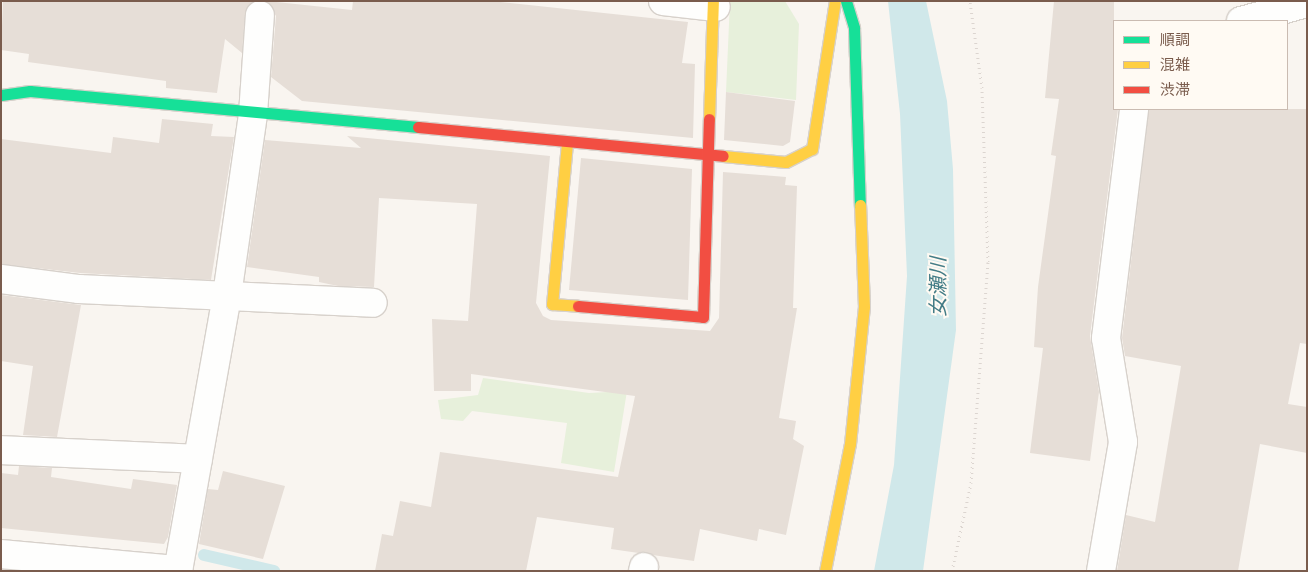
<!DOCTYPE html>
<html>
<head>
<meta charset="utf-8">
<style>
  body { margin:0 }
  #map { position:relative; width:1308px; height:572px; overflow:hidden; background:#f9f5f0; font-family:"Titillium Web","Noto Sans JP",sans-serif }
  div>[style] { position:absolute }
  .green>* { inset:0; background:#e7f0db }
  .water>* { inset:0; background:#d0e8ea }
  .stream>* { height:12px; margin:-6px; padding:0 6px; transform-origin:6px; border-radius:6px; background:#d0e8ea }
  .building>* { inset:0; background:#e6ded7 }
  .path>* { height:3px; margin-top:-1.5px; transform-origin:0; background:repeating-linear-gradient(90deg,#dcd5d0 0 1px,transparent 0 5px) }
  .roads { filter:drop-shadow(1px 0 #d7d1cb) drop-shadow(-1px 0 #d7d1cb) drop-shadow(0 1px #d7d1cb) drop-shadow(0 -1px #d7d1cb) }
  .street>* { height:28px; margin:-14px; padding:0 14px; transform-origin:14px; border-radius:14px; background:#fefefd }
  .fast>* { height:11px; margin:-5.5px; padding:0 5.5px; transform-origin:5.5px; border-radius:5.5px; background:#16e098 }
  .slow>* { height:11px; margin:-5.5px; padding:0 5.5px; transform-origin:5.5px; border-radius:5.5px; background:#ffcf43 }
  .jam>* { height:11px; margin:-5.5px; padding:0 5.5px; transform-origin:5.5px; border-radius:5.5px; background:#f24e42 }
  span { translate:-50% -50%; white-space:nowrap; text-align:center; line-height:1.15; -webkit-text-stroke:4px #fffaf3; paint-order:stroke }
  .water-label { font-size:20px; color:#437c86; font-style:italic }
  .frame { position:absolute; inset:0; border:2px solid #7a5c4d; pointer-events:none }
  .legend { position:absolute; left:1113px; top:20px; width:175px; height:90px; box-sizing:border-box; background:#fffaf3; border:1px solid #cabbb1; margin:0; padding:6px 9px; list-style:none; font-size:15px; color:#7a5c4d }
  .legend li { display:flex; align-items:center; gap:10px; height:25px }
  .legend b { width:25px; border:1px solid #cabbb1 }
</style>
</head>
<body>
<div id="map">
  <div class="green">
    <div style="clip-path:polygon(730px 1px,785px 1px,799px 24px,796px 100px,726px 92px)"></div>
    <div style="clip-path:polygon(483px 378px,589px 393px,627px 391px,614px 472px,561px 463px,567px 423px,472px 411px,463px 421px,441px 419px,438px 400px,478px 395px)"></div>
  </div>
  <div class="water">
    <div style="clip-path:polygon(888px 1px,926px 1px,947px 101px,953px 169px,956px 330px,923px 571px,874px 571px,894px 465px,907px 276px,900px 114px)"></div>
  </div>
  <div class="stream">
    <div style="left:204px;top:555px;width:72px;rotate:12.9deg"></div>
  </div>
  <div class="building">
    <div style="clip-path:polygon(3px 1px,253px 1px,245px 13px,242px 53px,225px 39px,217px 93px,166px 88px,166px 81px,28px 62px,29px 54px,1px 50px)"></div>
    <div style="clip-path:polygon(267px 1px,352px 10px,353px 1px,491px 1px,688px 22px,682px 63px,695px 64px,693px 138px,302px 101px,271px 77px,276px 16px)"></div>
    <div style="clip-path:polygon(1054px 1px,1114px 1px,1114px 109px,1118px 109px,1090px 336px,1099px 392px,1090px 461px,1030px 453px,1043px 348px,1034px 347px,1038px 287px,1056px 156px,1051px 155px,1059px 99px,1045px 98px)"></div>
    <div style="clip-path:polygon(726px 92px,795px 101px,790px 142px,783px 146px,724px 140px)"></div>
    <div style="clip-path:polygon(1149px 109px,1307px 109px,1307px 344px,1300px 343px,1288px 404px,1307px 407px,1307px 453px,1260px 444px,1238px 571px,1117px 571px,1126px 515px,1155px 522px,1181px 366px,1125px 356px,1122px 338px)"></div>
    <div style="clip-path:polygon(162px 119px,213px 124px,211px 136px,234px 137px,211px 280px,80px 273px,1px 264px,1px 139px,111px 153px,113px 137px,159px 143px)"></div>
    <div style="clip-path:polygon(347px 136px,550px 156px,536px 303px,543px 316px,551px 320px,710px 331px,719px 318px,723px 172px,786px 177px,785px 185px,797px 186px,793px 308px,797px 308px,779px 418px,796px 421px,793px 439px,804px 446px,786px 535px,759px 529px,757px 541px,700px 529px,694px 561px,611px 549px,614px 528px,537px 517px,526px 571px,375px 571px,382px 534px,393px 536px,400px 501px,431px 507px,440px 452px,618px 477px,635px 396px,471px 374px,471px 391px,434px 391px,432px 319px,468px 321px,477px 204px,379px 198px,374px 287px,338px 286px,319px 282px,319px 277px,247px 267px,265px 140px,361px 148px)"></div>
    <div style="clip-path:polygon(581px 158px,692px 169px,688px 300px,569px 290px)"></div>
    <div style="clip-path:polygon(1px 295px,81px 305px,57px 437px,23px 435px,33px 366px,1px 361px)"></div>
    <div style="clip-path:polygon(19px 466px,52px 468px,51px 477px,131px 489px,133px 479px,177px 485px,168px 537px,164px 544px,1px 528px,1px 473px,18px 475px)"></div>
    <div style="clip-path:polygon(223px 471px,285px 486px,263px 559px,199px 544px,208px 489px,218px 490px)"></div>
  </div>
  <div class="path">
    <div style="left:952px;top:571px;width:90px;rotate:-77.8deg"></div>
    <div style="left:971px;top:483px;width:222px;rotate:-85.6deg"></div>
    <div style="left:988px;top:262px;width:174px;rotate:-92deg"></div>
    <div style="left:982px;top:88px;width:88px;rotate:-97.9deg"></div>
  </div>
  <div class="roads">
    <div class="street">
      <div style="left:663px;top:1px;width:53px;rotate:6.5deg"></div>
      <div style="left:1241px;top:21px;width:68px;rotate:-15.3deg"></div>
      <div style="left:1px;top:279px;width:79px;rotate:7.3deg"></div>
      <div style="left:79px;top:289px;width:294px;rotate:2.7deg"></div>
      <div style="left:1px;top:450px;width:197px;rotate:2.6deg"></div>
      <div style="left:1px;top:554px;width:178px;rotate:5.2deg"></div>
      <div style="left:178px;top:571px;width:280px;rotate:-79.9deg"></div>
      <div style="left:227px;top:295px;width:183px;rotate:-81.8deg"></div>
      <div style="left:253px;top:114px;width:99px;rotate:-86deg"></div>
      <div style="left:643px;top:571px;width:4px;rotate:-76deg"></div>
      <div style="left:1101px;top:571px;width:131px;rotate:-80.3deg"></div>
      <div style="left:1123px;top:442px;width:105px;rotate:-99.3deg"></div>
      <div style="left:1106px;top:338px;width:231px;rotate:-83deg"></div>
    </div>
    <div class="fast">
      <div style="left:846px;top:1px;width:28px;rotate:73deg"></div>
      <div style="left:854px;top:28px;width:177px;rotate:88.1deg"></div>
      <div style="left:1px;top:95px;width:29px;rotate:-8deg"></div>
      <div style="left:30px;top:91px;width:390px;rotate:5.3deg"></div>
    </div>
    <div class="slow">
      <div style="left:709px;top:119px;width:118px;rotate:-88.1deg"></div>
      <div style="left:567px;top:143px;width:162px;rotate:95.3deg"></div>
      <div style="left:552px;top:304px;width:26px;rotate:4deg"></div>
      <div style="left:723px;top:156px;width:63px;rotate:5.4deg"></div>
      <div style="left:786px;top:162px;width:29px;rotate:-27deg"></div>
      <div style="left:812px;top:149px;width:150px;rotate:-81.2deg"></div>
      <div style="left:825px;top:571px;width:129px;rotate:-78.9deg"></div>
      <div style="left:850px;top:444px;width:138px;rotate:-84.2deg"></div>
      <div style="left:864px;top:307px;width:102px;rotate:-92.2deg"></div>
    </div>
    <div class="jam">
      <div style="left:418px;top:127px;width:306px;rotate:5.4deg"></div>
      <div style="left:578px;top:306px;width:125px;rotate:5deg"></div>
      <div style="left:703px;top:317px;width:198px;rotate:-88.3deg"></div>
    </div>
  </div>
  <div class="water-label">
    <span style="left:937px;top:287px;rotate:-90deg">女瀬川</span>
  </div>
  <div class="frame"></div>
  <ul class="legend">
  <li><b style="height:6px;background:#16e098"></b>順調</li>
  <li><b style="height:6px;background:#ffcf43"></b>混雑</li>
  <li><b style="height:6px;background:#f24e42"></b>渋滞</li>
  </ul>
</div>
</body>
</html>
